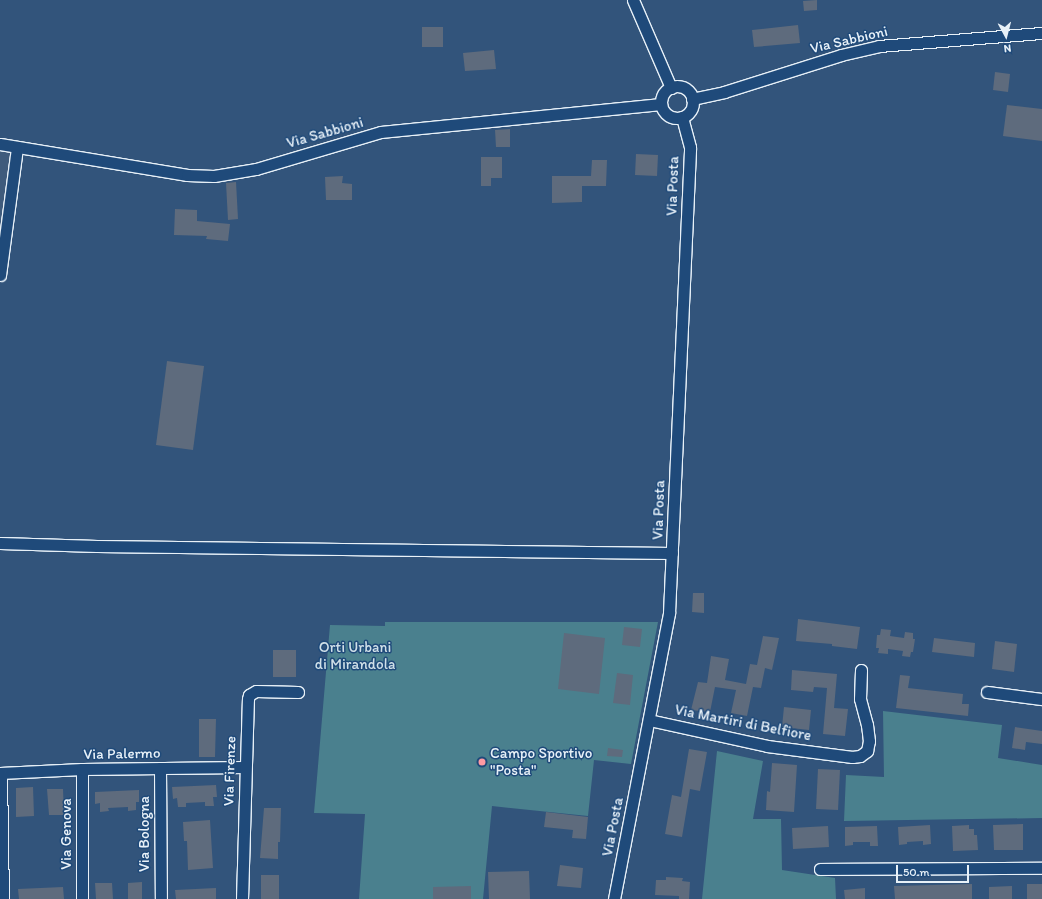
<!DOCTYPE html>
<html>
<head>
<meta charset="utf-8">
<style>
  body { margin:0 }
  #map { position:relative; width:1042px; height:899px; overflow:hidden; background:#32547b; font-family:Itim,sans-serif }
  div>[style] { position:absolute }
  .built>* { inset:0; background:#3f5b7c }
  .green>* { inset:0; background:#4a808e }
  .building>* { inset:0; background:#5e6b7d }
  .roads { filter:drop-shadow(1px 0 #e8f1f8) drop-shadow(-1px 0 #e8f1f8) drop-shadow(0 1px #e8f1f8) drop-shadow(0 -1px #e8f1f8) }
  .minor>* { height:11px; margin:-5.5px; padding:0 5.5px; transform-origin:5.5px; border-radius:5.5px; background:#1f4a7a }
  .minor>.ring { margin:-5.5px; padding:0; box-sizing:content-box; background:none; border:11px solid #1f4a7a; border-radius:50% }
  .dots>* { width:11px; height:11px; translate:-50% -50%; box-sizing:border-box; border:2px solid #1f4a7a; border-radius:50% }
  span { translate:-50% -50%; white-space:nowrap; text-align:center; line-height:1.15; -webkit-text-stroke:3px #1f4a7a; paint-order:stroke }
  .street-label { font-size:15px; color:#e8f1f8 }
  .park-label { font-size:15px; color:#d0e0e8 }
  .poi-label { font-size:15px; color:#e8f1f8 }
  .left { translate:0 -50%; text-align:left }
  .north { position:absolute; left:986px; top:16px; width:40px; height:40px; -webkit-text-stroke:3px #1f4a7a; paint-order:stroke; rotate:173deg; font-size:11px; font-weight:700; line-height:16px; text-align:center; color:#e8f1f8 }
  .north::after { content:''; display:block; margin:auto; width:14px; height:18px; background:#e8f1f8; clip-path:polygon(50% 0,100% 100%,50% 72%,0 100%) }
  .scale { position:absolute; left:896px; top:865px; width:73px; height:18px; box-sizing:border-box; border:2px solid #e8f1f8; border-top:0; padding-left:5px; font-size:12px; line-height:14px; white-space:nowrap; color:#e8f1f8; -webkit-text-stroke:3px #1f4a7a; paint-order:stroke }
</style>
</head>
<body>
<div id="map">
  <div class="built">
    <div style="clip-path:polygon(0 149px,10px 150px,11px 155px,0 234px)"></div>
  </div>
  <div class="green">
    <div style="clip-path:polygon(385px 622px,658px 622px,631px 764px,594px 760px,588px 816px,492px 806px,483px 899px,359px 899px,365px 814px,314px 813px,330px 625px,385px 626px)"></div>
    <div style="clip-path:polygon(883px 711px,1002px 725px,998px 758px,1042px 765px,1042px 818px,844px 821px,846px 775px,884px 777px)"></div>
    <div style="clip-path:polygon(717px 751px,763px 761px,753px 819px,781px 819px,782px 870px,835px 878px,836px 899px,702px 899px)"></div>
  </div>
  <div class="building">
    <div style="clip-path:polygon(817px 0,817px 10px,804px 11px,803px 1px)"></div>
    <div style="clip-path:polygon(798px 25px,800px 43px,754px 47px,752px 30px)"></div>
    <div style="clip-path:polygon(422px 27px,443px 27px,443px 47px,422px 47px)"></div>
    <div style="clip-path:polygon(494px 50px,496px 69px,465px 71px,463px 53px)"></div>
    <div style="clip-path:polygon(995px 72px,1010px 74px,1008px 92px,993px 90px)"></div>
    <div style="clip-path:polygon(1007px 105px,1042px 109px,1042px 141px,1003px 136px)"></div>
    <div style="clip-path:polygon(510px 129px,510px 147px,496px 147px,495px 130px)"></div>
    <div style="clip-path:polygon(636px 154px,658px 155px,657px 176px,635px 175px)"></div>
    <div style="clip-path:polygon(481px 157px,502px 157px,502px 178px,491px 178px,491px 186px,481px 186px)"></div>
    <div style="clip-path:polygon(592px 160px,607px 160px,606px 186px,582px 186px,582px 202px,552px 203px,552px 176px,591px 176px)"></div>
    <div style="clip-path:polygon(343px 176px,342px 183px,352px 184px,352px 200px,326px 200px,325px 177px)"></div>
    <div style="clip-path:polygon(236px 182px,238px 219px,228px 220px,226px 183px)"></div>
    <div style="clip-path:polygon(175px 209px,197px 210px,197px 221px,230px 224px,228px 241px,206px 239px,207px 236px,174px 235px)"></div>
    <div style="clip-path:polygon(167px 361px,204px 366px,193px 450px,156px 445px)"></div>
    <div style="clip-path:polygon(693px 593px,704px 593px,704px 613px,692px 612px)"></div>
    <div style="clip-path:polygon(798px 619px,860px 627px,857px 649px,832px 646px,832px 644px,796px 641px)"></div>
    <div style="clip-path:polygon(624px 627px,642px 629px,640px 647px,622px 645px)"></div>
    <div style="clip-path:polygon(881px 629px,891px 630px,890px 636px,904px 638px,905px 632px,913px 633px,913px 639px,915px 639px,913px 652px,911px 652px,910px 657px,902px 656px,903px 651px,888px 649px,888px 654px,878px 653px,879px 648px,876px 648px,877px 635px,880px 635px)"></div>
    <div style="clip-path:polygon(564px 633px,605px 638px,599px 694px,558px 689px)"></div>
    <div style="clip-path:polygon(763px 636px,779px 638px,772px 670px,765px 668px,761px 688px,753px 687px,747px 716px,731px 713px,736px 690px,715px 687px,710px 712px,691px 710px,698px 682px,707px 683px,711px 656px,729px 659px,725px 680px,746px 684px,750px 664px,757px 665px)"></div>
    <div style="clip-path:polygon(934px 638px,975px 643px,974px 657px,932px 652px)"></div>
    <div style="clip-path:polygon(995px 641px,1017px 644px,1014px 672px,992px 669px)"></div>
    <div style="clip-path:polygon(273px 650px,296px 650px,296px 677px,273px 677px)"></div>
    <div style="clip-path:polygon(792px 670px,837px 674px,834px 708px,848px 709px,845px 736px,823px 734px,827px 688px,814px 687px,813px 692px,791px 690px)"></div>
    <div style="clip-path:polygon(617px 673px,633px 675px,630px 705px,613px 703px)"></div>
    <div style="clip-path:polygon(900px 675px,910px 676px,908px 688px,963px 694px,962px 704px,969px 704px,968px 716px,896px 708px)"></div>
    <div style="clip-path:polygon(784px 707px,811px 710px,809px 730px,782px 727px)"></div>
    <div style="clip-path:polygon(199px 719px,216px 719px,215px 757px,199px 757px)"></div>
    <div style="clip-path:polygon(1015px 727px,1042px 731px,1042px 744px,1026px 742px,1025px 750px,1012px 748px)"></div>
    <div style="clip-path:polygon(608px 748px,623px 750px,622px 757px,607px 756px)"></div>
    <div style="clip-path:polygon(689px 749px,707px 752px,700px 791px,690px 789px,682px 837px,665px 834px,672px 795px,681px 797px)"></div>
    <div style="clip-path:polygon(772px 763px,797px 765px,794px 812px,766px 810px,767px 791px,770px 792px)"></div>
    <div style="clip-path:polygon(818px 769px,840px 770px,838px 810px,816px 809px)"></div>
    <div style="clip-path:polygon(216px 785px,217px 797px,213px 797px,214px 806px,205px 806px,205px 802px,186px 803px,186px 807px,178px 807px,177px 798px,173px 799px,172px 787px)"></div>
    <div style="clip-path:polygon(33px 787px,34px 816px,16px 817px,16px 788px)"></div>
    <div style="clip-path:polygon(47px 789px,63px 789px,64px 815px,49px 815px)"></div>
    <div style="clip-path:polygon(139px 790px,139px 802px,136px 802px,136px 810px,128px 811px,128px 807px,108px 808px,109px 811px,100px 812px,100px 803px,95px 804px,95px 792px)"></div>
    <div style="clip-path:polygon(264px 808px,281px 808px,280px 842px,278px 842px,278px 859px,260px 858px)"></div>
    <div style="clip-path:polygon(546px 812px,588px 817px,586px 839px,572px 838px,573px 830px,544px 827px)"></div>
    <div style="clip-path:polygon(210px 820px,213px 868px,188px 870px,187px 841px,184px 841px,183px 822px)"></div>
    <div style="clip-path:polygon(1023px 824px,1023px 850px,994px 850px,993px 825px)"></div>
    <div style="clip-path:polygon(930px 825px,931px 844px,923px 845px,923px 841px,907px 842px,907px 844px,899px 845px,898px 827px)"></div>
    <div style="clip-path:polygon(969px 825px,969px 829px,974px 829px,974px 835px,977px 835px,978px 850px,953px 851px,952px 826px)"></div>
    <div style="clip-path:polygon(828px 826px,829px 847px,793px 849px,792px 828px)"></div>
    <div style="clip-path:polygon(877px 826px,878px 846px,870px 846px,870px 842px,853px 842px,853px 845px,845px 846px,845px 827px)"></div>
    <div style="clip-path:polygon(560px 865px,583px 868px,581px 888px,557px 886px)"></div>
    <div style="clip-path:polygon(529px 871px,530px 899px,489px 899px,488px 872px)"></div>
    <div style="clip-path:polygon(261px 875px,279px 875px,279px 899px,261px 899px)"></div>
    <div style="clip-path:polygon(666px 877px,683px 878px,682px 881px,690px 882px,689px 899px,679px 899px,679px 896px,655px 895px,656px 880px,666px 880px)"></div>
    <div style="clip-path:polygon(142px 882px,142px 899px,128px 899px,128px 883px)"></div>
    <div style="clip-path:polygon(95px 883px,112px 883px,113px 899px,96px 899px)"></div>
    <div style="clip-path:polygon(972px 884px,972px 899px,895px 899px,894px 886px)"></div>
    <div style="clip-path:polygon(1027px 884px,1042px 884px,1042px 899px,1027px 899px)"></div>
    <div style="clip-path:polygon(471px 886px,471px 899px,433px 899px,433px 887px)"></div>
    <div style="clip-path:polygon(1012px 886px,1012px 899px,989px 899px,989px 887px)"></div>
    <div style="clip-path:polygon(63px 887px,64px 899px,19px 899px,18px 889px)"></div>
    <div style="clip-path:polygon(216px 888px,216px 899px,176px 899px,175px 890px)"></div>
    <div style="clip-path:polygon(865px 888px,865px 899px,845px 899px,844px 890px)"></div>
  </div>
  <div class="roads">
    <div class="minor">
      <div style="left:633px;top:0;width:96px;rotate:66.6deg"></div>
      <div class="ring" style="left:661px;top:86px;width:21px;height:21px"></div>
      <div style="left:692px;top:99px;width:33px;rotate:-12deg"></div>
      <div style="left:724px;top:92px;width:123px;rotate:-17.5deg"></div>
      <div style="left:841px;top:55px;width:39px;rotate:-13deg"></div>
      <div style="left:879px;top:46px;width:164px;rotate:-4.6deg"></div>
      <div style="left:0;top:144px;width:190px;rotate:9.4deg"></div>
      <div style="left:187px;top:175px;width:27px;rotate:2deg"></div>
      <div style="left:214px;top:176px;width:43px;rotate:-9.5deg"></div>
      <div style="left:256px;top:169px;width:130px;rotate:-16.5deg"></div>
      <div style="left:381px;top:132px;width:281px;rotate:-5.7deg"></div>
      <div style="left:0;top:275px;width:129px;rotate:-82.4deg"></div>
      <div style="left:0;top:543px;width:97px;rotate:1.8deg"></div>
      <div style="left:97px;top:546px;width:575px;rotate:0.7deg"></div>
      <div style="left:987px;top:692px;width:55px;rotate:7.3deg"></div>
      <div style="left:649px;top:720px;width:121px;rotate:12.4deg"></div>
      <div style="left:767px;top:746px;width:86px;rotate:7.4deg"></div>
      <div style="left:852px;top:757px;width:8px;rotate:-7deg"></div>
      <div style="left:860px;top:756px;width:9px;rotate:-36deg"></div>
      <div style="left:867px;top:751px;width:10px;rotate:-79deg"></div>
      <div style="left:869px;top:741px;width:16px;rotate:-97deg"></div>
      <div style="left:867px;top:725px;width:27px;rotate:-105deg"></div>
      <div style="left:860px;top:699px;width:29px;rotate:-88deg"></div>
      <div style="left:160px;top:768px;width:131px;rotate:89.6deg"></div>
      <div style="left:82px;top:769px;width:130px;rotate:90deg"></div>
      <div style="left:0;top:773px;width:82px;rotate:-2.8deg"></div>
      <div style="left:82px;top:769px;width:162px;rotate:-0.7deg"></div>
      <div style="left:1px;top:773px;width:126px;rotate:89.1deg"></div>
      <div style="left:820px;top:869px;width:222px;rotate:-0.3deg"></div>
      <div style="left:242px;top:899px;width:200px;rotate:-88.3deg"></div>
      <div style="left:248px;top:699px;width:4px;rotate:-76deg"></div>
      <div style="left:249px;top:695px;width:8px;rotate:-30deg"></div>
      <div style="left:256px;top:691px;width:42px;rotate:1.4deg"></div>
      <div style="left:614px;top:899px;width:291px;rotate:-79.1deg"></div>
      <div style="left:669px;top:613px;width:466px;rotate:-87.4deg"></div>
      <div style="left:690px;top:147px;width:31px;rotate:-105deg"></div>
    </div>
  </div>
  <div class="dots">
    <div style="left:482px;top:762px;background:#ff9aa2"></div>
  </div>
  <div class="street-label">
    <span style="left:849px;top:40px;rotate:-13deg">Via Sabbioni</span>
    <span style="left:325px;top:133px;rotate:-16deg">Via Sabbioni</span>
    <span style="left:673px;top:186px;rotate:-88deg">Via Posta</span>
    <span style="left:659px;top:510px;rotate:-88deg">Via Posta</span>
    <span style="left:743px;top:723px;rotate:11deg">Via Martiri di Belfiore</span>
    <span style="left:122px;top:754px;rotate:-1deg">Via Palermo</span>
    <span style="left:230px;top:771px;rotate:-88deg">Via Firenze</span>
    <span style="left:613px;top:827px;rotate:-79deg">Via Posta</span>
    <span style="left:67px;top:834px;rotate:-90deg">Via Genova</span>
    <span style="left:145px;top:834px;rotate:-90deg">Via Bologna</span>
  </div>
  <div class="park-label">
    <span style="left:355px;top:656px">Orti Urbani<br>di Mirandola</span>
  </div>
  <div class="poi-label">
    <span class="left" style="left:490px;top:762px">Campo Sportivo<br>"Posta"</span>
  </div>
  <div class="north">N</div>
  <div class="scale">50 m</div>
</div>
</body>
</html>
